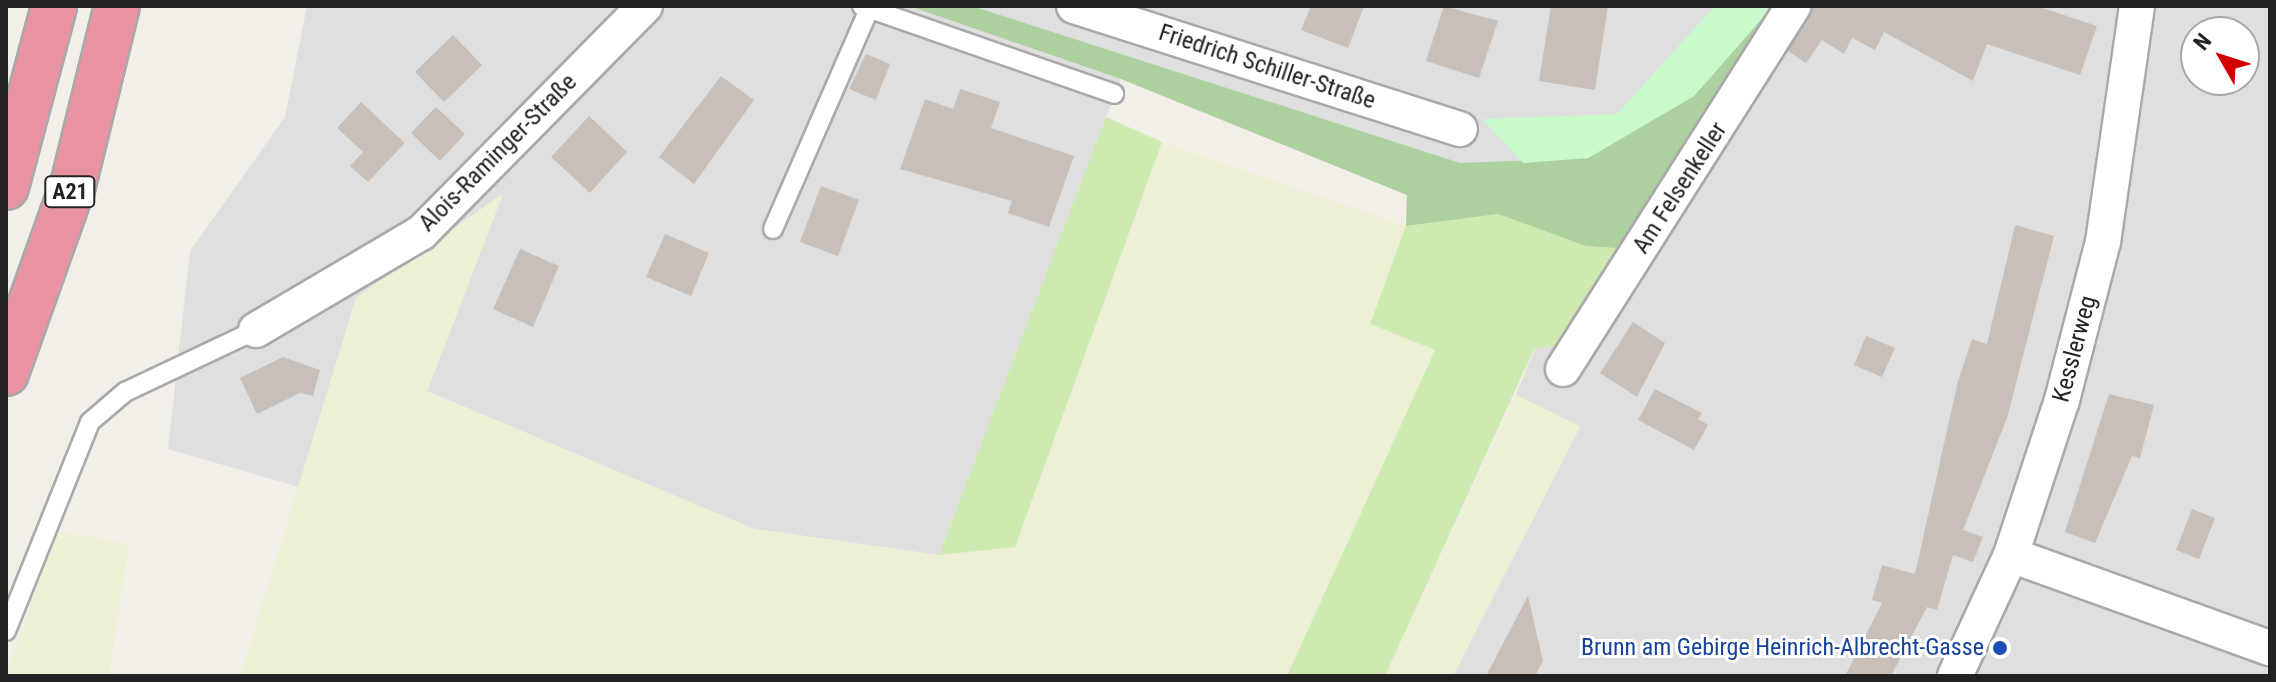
<!DOCTYPE html>
<html>
<head>
<meta charset="utf-8">
<style>
  body { margin:0 }
  #map { position:relative; width:2276px; height:682px; overflow:hidden; background:#f2efe9; font-family:"Roboto Condensed",sans-serif }
  div>[style] { position:absolute }
  .residential>* { inset:0; background:#e0dfdf }
  .farmland>* { inset:0; background:#eef0d5 }
  .grass>* { inset:0; background:#cdebb0 }
  .forest>* { inset:0; background:#add19e }
  .park>* { inset:0; background:#c8facc }
  .building>* { inset:0; background:#c7bfb8 }
  .roads { filter:drop-shadow(2px 0 #a9a9a9) drop-shadow(-2px 0 #a9a9a9) drop-shadow(0 2px #a9a9a9) drop-shadow(0 -2px #a9a9a9) }
  .lane>* { height:18px; margin:-9px; padding:0 9px; transform-origin:9px; border-radius:9px; background:#fff }
  .street>* { height:34px; margin:-17px; padding:0 17px; transform-origin:17px; border-radius:17px; background:#fff }
  .highway>* { height:44px; margin:-22px; padding:0 22px; transform-origin:22px; border-radius:22px; background:#e892a2 }
  .dots>* { width:22px; height:22px; translate:-50% -50%; box-sizing:border-box; border:4px solid #fff; border-radius:50% }
  span { translate:-50% -50%; white-space:nowrap; text-align:center; line-height:1.15; -webkit-text-stroke:6px #fff; paint-order:stroke }
  .shield-label span { padding:2px 6px; background:#fff; border:2px solid; border-radius:6px; -webkit-text-stroke-width:0 }
  .shield-label { font-size:22px; color:#222; font-weight:700 }
  .street-label { font-size:24px; color:#222 }
  .transit-label { font-size:24px; color:#164399 }
  .right { translate:-100% -50%; text-align:right }
  .frame { position:absolute; inset:0; border:8px solid #222; pointer-events:none }
  .north { position:absolute; left:2180px; top:16px; width:80px; height:80px; box-sizing:border-box; background:#fff; border:2px solid #a7a7a7; border-radius:50%; rotate:309deg; font-size:22px; font-weight:700; line-height:32px; text-align:center; color:#222 }
  .north::after { content:''; display:block; margin:auto; width:28px; height:36px; background:#d40000; clip-path:polygon(50% 0,100% 100%,50% 72%,0 100%) }
</style>
</head>
<body>
<div id="map">
  <div class="residential">
    <div style="clip-path:polygon(evenodd,307px 6px,2270px 6px,2270px 676px,1453px 676px,1580px 427px,1516px 395px,1535px 348px,1564px 344px,1629px 249px,1586px 246px,1498px 214px,1406px 226px,1407px 195px,1121px 79px,939px 555px,754px 529px,427px 391px,501px 195px,356px 298px,299px 487px,168px 449px,190px 251px,285px 117px,307px 6px,2196px 32px,2244px 32px,2244px 80px,2196px 80px,2196px 32px)"></div>
  </div>
  <div class="farmland">
    <div style="clip-path:polygon(1162px 142px,1406px 226px,1371px 323px,1436px 350px,1287px 676px,240px 676px,356px 298px,503px 194px,427px 392px,754px 529px,939px 555px,1015px 546px)"></div>
    <div style="clip-path:polygon(1516px 395px,1580px 426px,1453px 676px,1385px 676px)"></div>
    <div style="clip-path:polygon(57px 531px,129px 544px,109px 676px,6px 676px)"></div>
  </div>
  <div class="grass">
    <div style="clip-path:polygon(1106px 117px,1162px 142px,1015px 547px,939px 555px)"></div>
    <div style="clip-path:polygon(1498px 214px,1586px 246px,1630px 249px,1563px 344px,1534px 349px,1385px 676px,1287px 676px,1435px 350px,1370px 324px,1406px 226px)"></div>
  </div>
  <div class="forest">
    <div style="clip-path:polygon(909px 6px,972px 6px,1460px 163px,1588px 158px,1694px 96px,1773px 6px,1630px 249px,1586px 246px,1498px 214px,1406px 226px,1407px 195px,1121px 79px)"></div>
  </div>
  <div class="park">
    <div style="clip-path:polygon(1715px 6px,1773px 6px,1694px 96px,1588px 158px,1523px 163px,1482px 119px,1617px 114px)"></div>
  </div>
  <div class="building">
    <div style="clip-path:polygon(1311px 6px,1364px 6px,1348px 48px,1301px 30px)"></div>
    <div style="clip-path:polygon(1444px 6px,1498px 21px,1479px 78px,1426px 61px)"></div>
    <div style="clip-path:polygon(1551px 6px,1608px 6px,1595px 90px,1539px 81px)"></div>
    <div style="clip-path:polygon(1813px 6px,2037px 6px,2097px 26px,2080px 75px,1987px 44px,1973px 81px,1884px 32px,1875px 50px,1852px 38px,1844px 54px,1822px 40px,1806px 63px,1788px 51px)"></div>
    <div style="clip-path:polygon(453px 35px,482px 65px,444px 102px,415px 72px)"></div>
    <div style="clip-path:polygon(866px 54px,890px 64px,876px 100px,849px 89px)"></div>
    <div style="clip-path:polygon(721px 76px,754px 100px,694px 184px,659px 157px)"></div>
    <div style="clip-path:polygon(960px 89px,1000px 102px,991px 128px,1074px 156px,1049px 227px,1008px 213px,1012px 201px,900px 169px,925px 99px,953px 109px)"></div>
    <div style="clip-path:polygon(361px 102px,405px 143px,368px 182px,350px 166px,363px 152px,337px 128px)"></div>
    <div style="clip-path:polygon(436px 107px,465px 134px,440px 161px,411px 133px)"></div>
    <div style="clip-path:polygon(589px 116px,627px 152px,590px 193px,551px 157px)"></div>
    <div style="clip-path:polygon(821px 186px,859px 200px,838px 256px,800px 242px)"></div>
    <div style="clip-path:polygon(2015px 225px,2054px 236px,2007px 418px,1963px 530px,1983px 537px,1973px 562px,1953px 555px,1937px 610px,1927px 607px,1891px 676px,1845px 676px,1882px 603px,1872px 600px,1882px 565px,1915px 574px,1958px 381px,1972px 339px,1987px 344px)"></div>
    <div style="clip-path:polygon(665px 234px,709px 253px,691px 296px,646px 277px)"></div>
    <div style="clip-path:polygon(520px 249px,559px 266px,533px 327px,493px 309px)"></div>
    <div style="clip-path:polygon(1633px 322px,1665px 343px,1637px 397px,1600px 373px)"></div>
    <div style="clip-path:polygon(1866px 336px,1895px 348px,1882px 377px,1854px 365px)"></div>
    <div style="clip-path:polygon(283px 357px,320px 370px,313px 396px,300px 393px,257px 414px,240px 378px)"></div>
    <div style="clip-path:polygon(1655px 389px,1702px 413px,1698px 419px,1708px 425px,1694px 450px,1638px 420px)"></div>
    <div style="clip-path:polygon(2109px 394px,2154px 405px,2140px 458px,2132px 456px,2095px 543px,2065px 532px)"></div>
    <div style="clip-path:polygon(2192px 509px,2215px 518px,2199px 559px,2176px 550px)"></div>
    <div style="clip-path:polygon(1528px 596px,1543px 661px,1535px 676px,1486px 676px)"></div>
  </div>
  <div class="roads">
    <div class="lane">
      <div style="left:862px;top:6px;width:267px;rotate:19.2deg"></div>
      <div style="left:773px;top:229px;width:240px;rotate:-66.4deg"></div>
      <div style="left:6px;top:631px;width:225px;rotate:-68.1deg"></div>
      <div style="left:90px;top:422px;width:46px;rotate:-40.6deg"></div>
      <div style="left:125px;top:392px;width:145px;rotate:-25.3deg"></div>
    </div>
    <div class="street">
      <div style="left:1074px;top:6px;width:405px;rotate:17.7deg"></div>
      <div style="left:256px;top:330px;width:191px;rotate:-30.5deg"></div>
      <div style="left:421px;top:233px;width:319px;rotate:-45.4deg"></div>
      <div style="left:1563px;top:369px;width:430px;rotate:-57.6deg"></div>
      <div style="left:2011px;top:555px;width:275px;rotate:19.8deg"></div>
      <div style="left:1955px;top:676px;width:133px;rotate:-65.2deg"></div>
      <div style="left:2011px;top:555px;width:163px;rotate:-71.8deg"></div>
      <div style="left:2062px;top:400px;width:163px;rotate:-75.5deg"></div>
      <div style="left:2103px;top:242px;width:238px;rotate:-81.8deg"></div>
    </div>
    <div class="highway">
      <div style="left:6px;top:187px;width:187px;rotate:-75.1deg"></div>
      <div style="left:6px;top:373px;width:200px;rotate:-70.4deg"></div>
      <div style="left:73px;top:185px;width:184px;rotate:-76.2deg"></div>
    </div>
  </div>
  <div class="dots">
    <div style="left:2000px;top:648px;background:#1a4fb4"></div>
  </div>
  <div class="shield-label">
    <span style="left:70px;top:192px">A21</span>
  </div>
  <div class="street-label">
    <span style="left:1267px;top:67px;rotate:18deg">Friedrich Schiller-Straße</span>
    <span style="left:498px;top:153px;rotate:-45deg">Alois-Raminger-Straße</span>
    <span style="left:1680px;top:188px;rotate:-57deg">Am Felsenkeller</span>
    <span style="left:2075px;top:349px;rotate:-75deg">Kesslerweg</span>
  </div>
  <div class="transit-label">
    <span class="right" style="left:1984px;top:648px">Brunn am Gebirge Heinrich-Albrecht-Gasse</span>
  </div>
  <div class="frame"></div>
  <div class="north">N</div>
</div>
</body>
</html>
